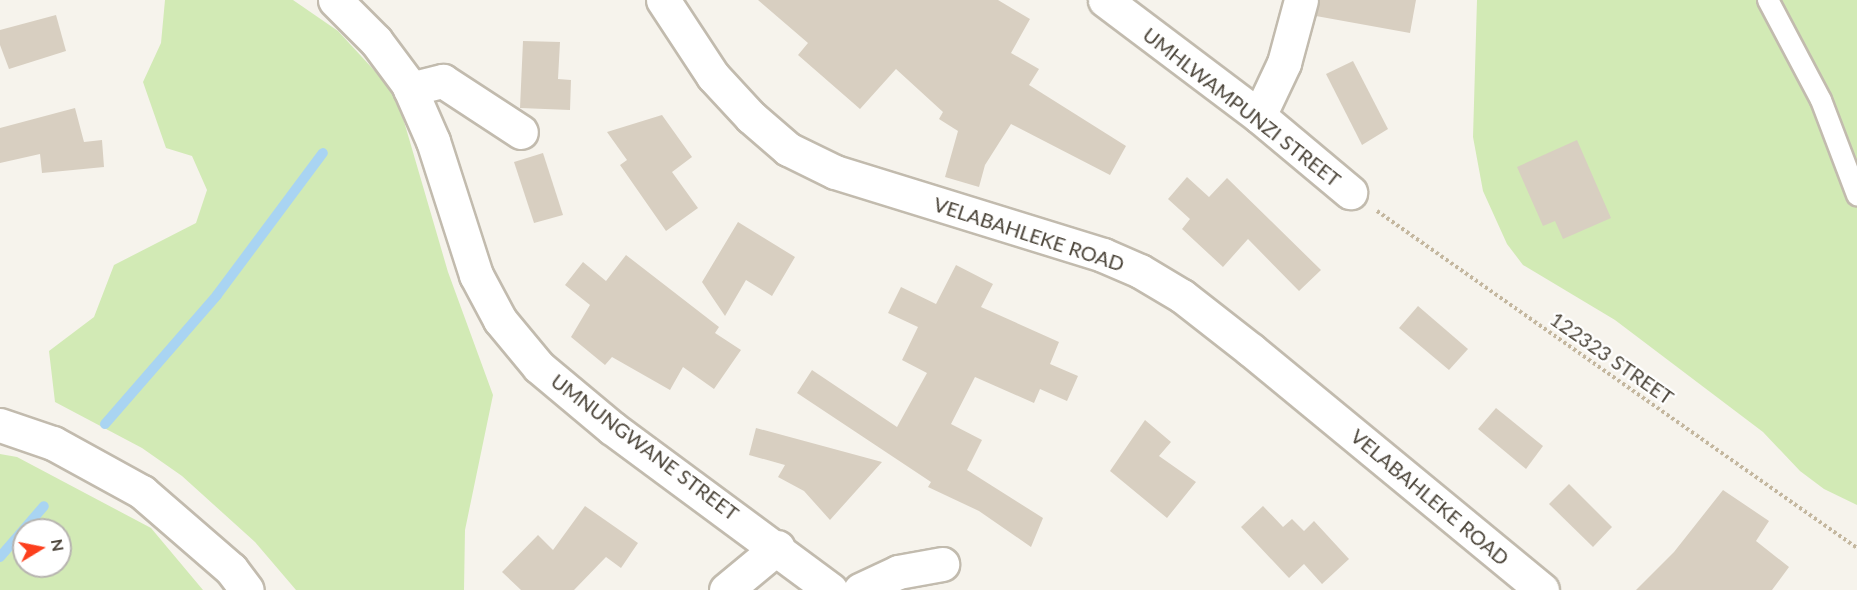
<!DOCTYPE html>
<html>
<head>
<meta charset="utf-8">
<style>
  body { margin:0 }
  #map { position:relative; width:1857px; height:590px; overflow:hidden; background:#f6f3ec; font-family:Lato,sans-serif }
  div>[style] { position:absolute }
  .green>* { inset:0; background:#d2eab5 }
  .stream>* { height:10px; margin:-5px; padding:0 5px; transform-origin:5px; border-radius:5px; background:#a9d4f2 }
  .building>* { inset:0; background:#d8cfc1 }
  .path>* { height:4px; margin-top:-2px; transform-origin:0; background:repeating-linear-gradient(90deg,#c4b79f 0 3px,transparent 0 6px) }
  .roads { filter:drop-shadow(2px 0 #c2bbae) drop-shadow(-2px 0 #c2bbae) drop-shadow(0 2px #c2bbae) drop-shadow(0 -2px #c2bbae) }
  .service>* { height:20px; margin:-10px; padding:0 10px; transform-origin:10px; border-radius:10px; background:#fff }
  .minor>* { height:33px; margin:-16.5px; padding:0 16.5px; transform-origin:16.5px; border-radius:16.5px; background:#fff }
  span { translate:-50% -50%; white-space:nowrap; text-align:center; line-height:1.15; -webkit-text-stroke:4.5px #fff; paint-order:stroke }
  .street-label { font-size:20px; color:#4b4439 }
  .north { position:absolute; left:12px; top:518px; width:60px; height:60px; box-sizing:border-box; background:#fff; border:2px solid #b7b4b0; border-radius:50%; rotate:80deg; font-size:16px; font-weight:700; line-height:24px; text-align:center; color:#4b4439 }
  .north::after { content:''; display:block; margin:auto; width:21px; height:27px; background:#fc3f1d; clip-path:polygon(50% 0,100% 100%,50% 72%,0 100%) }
</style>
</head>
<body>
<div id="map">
  <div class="green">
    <div style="clip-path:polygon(165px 0,293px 0,338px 31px,396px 94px,448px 272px,493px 395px,465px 530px,464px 590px,296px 590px,255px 542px,182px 476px,142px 448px,55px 402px,49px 351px,94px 317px,114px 265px,196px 223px,207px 190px,192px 156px,166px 148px,143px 82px,161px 43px)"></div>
    <div style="clip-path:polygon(1477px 0,1857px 0,1857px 505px,1824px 489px,1800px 471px,1763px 432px,1615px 320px,1523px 265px,1507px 244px,1483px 191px,1473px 137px)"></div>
    <div style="clip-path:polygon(evenodd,0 454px,17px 457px,151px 528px,203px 590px,0 590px,0 454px,24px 530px,60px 530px,60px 566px,24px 566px,24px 530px)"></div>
  </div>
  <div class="stream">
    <div style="left:105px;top:424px;width:171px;rotate:-49deg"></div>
    <div style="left:217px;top:295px;width:177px;rotate:-53.3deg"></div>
    <div style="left:0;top:557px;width:67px;rotate:-49.2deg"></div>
  </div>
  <div class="building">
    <div style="clip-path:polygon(758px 0,998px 0,1030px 19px,1011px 53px,1039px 69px,1029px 85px,1126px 146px,1110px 175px,1011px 124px,985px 165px,979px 187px,945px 177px,958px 131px,939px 119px,943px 112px,896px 69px,860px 109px,798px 55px,808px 43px)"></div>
    <div style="clip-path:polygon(1319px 0,1416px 0,1410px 33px,1316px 16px)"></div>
    <div style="clip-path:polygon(56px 15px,66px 51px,9px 69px,0 45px,0 30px)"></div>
    <div style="clip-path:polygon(523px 41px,560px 42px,558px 79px,571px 80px,570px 110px,520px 108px)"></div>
    <div style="clip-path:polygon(1353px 61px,1388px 129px,1362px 145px,1326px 74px)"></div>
    <div style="clip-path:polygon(75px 108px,84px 142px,102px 140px,104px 167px,42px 173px,40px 154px,0 163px,0 128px)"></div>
    <div style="clip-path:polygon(662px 115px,692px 157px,672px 172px,698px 208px,666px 231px,620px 165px,627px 160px,607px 132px)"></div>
    <div style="clip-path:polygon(1577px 140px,1611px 218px,1563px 239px,1555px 221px,1543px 226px,1517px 167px)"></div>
    <div style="clip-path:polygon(543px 153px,563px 215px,534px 223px,514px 162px)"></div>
    <div style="clip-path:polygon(1187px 177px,1209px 197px,1227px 178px,1321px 270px,1299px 291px,1248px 239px,1223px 267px,1182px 229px,1190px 219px,1168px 199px)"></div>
    <div style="clip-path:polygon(738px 222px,795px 257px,772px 296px,746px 280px,725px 316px,702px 282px)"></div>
    <div style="clip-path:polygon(626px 255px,719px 327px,715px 333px,741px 350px,714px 389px,683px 367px,670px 390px,612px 357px,605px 365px,571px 337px,590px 305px,565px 285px,583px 262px,606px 281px)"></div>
    <div style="clip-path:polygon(956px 265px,993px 284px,981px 307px,1059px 342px,1050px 364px,1078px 376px,1067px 401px,1040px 389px,1034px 403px,975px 377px,951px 424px,982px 440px,967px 470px,1043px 518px,1031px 547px,979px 511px,928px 487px,931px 482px,797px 393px,812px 370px,897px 427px,927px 373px,902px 360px,918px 327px,888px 313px,901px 287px,936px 304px)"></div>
    <div style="clip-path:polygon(1418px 306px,1468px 349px,1449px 370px,1399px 328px)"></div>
    <div style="clip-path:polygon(1496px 408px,1543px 446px,1526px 469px,1478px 429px)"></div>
    <div style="clip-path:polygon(1145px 420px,1171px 442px,1159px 456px,1196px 482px,1167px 518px,1110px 471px)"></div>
    <div style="clip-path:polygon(756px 428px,882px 462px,830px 520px,804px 491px,778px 477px,785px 465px,749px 455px)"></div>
    <div style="clip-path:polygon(1569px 484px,1612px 527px,1593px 547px,1549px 504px)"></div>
    <div style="clip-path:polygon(1723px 490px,1769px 521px,1756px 541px,1789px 567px,1772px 590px,1636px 590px,1674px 552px)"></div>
    <div style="clip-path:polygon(585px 506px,638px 543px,621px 568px,606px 557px,574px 590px,521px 590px,502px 572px,538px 535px,553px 550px)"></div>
    <div style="clip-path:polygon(1263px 506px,1283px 527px,1292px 519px,1304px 531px,1314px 521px,1349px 559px,1322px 584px,1304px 564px,1289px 578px,1241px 527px)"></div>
  </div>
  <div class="path">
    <div style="left:1377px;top:211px;width:586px;rotate:35.07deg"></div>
  </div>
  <div class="roads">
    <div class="service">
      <div style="left:1768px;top:0;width:113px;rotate:62.1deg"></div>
      <div style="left:1821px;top:100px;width:102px;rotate:69.2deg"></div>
    </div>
    <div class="minor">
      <div style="left:335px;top:0;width:58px;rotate:45deg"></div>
      <div style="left:376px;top:41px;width:54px;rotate:53.3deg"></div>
      <div style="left:408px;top:84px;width:62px;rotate:66.3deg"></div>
      <div style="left:433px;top:141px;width:141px;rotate:72.2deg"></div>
      <div style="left:476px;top:275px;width:51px;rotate:61.9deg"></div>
      <div style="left:500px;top:320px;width:61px;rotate:50.3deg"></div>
      <div style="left:539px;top:367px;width:95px;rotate:39.9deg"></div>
      <div style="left:612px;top:428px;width:272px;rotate:36.5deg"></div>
      <div style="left:663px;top:0;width:91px;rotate:56.7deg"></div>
      <div style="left:713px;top:76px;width:56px;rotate:47.2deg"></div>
      <div style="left:751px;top:117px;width:49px;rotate:40.9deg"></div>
      <div style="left:788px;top:149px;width:52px;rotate:26.1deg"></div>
      <div style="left:835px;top:172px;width:281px;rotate:17.2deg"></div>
      <div style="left:1103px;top:255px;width:40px;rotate:23.4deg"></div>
      <div style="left:1140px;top:271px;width:49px;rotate:30.8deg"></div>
      <div style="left:1182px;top:296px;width:88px;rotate:38deg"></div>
      <div style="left:1251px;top:350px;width:377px;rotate:39.5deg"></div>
      <div style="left:1105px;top:0;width:193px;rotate:37deg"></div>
      <div style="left:1259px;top:116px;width:119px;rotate:39.9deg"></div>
      <div style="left:410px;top:89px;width:34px;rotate:-14deg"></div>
      <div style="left:443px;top:81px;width:93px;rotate:33.2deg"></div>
      <div style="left:1259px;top:116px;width:59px;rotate:-64.7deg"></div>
      <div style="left:1284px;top:63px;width:65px;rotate:-74.9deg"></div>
      <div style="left:0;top:425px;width:56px;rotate:18.8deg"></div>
      <div style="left:53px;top:443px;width:102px;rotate:28.8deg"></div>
      <div style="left:142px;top:492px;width:118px;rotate:40.9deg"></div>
      <div style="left:231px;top:569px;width:26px;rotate:53deg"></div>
      <div style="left:726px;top:590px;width:67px;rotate:-39.6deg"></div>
      <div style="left:860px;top:590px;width:42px;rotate:-25.3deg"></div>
      <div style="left:898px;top:572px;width:45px;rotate:-10.3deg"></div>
    </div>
  </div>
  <div class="street-label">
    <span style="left:1242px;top:107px;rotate:38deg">UMHLWAMPUNZI STREET</span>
    <span style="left:1029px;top:234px;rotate:18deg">VELABAHLEKE ROAD</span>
    <span style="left:1612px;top:358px;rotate:35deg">122323 STREET</span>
    <span style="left:645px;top:447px;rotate:37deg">UMNUNGWANE STREET</span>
    <span style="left:1430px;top:497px;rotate:40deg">VELABAHLEKE ROAD</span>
  </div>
  <div class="north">N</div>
</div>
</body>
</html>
